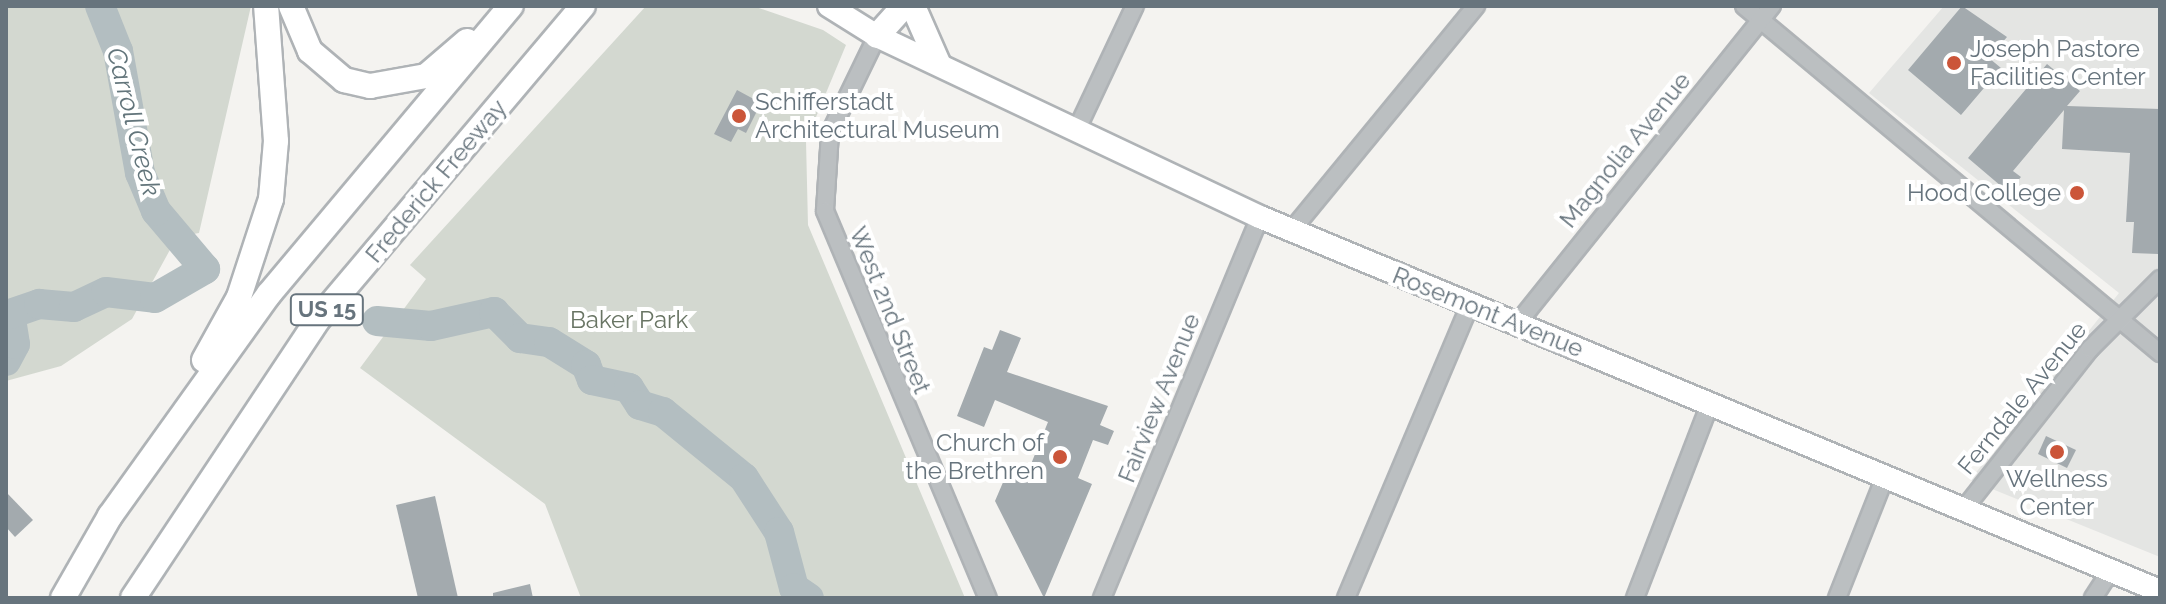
<!DOCTYPE html>
<html>
<head>
<meta charset="utf-8">
<style>
  body { margin:0 }
  #map { position:relative; width:2166px; height:604px; overflow:hidden; background:#f4f3f0; font-family:Raleway,sans-serif }
  div>[style] { position:absolute }
  .built>* { inset:0; background:#e4e5e3 }
  .green>* { inset:0; background:#d3d8d0 }
  .river>* { height:30px; margin:-15px; padding:0 15px; transform-origin:15px; border-radius:15px; background:#b3bec1 }
  .building>* { inset:0; background:#a3aaae }
  .roads { filter:drop-shadow(2px 0 #afb3b6) drop-shadow(-2px 0 #afb3b6) drop-shadow(0 2px #afb3b6) drop-shadow(0 -2px #afb3b6) }
  .minor>* { height:16px; margin:-8px; padding:0 8px; transform-origin:8px; border-radius:8px; background:#bbbfc1 }
  .major>* { height:22px; margin:-11px; padding:0 11px; transform-origin:11px; border-radius:11px; background:#fff }
  .highway>* { height:24px; margin:-12px; padding:0 12px; transform-origin:12px; border-radius:12px; background:#fff }
  .dots>* { width:22px; height:22px; translate:-50% -50%; box-sizing:border-box; border:4px solid #fff; border-radius:50% }
  span { translate:-50% -50%; white-space:nowrap; text-align:center; line-height:1.15; -webkit-text-stroke:8px #fff; paint-order:stroke }
  .shield-label span { padding:2px 6px; background:#fff; border:2px solid; border-radius:6px; -webkit-text-stroke-width:0 }
  .shield-label { font-size:22px; color:#67747d; font-weight:700 }
  .poi-label { font-size:24px; color:#67747d }
  .left { translate:0 -50%; text-align:left }
  .right { translate:-100% -50%; text-align:right }
  .street-label { font-size:24px; color:#67747d }
  .park-label { font-size:24px; color:#697564 }
  .water-label { font-size:26px; color:#63757b; font-style:italic }
  .frame { position:absolute; inset:0; border:8px solid #67747d; pointer-events:none }
</style>
</head>
<body>
<div id="map">
  <div class="built">
    <div style="clip-path:polygon(1944px 6px,2160px 6px,2160px 557px,1970px 480px,2119px 293px,1869px 93px)"></div>
  </div>
  <div class="green">
    <div style="clip-path:polygon(6px 6px,251px 6px,199px 233px,177px 237px,132px 319px,61px 366px,6px 381px)"></div>
    <div style="clip-path:polygon(646px 6px,753px 6px,823px 30px,846px 45px,806px 141px,808px 225px,965px 598px,581px 598px,545px 504px,360px 368px,426px 279px,410px 265px)"></div>
  </div>
  <div class="river">
    <div style="left:377px;top:321px;width:54px;rotate:5.3deg"></div>
    <div style="left:431px;top:326px;width:65px;rotate:-12.5deg"></div>
    <div style="left:494px;top:312px;width:37px;rotate:45deg"></div>
    <div style="left:520px;top:338px;width:29px;rotate:8deg"></div>
    <div style="left:549px;top:342px;width:44px;rotate:31.9deg"></div>
    <div style="left:586px;top:365px;width:16px;rotate:68deg"></div>
    <div style="left:592px;top:380px;width:38px;rotate:12deg"></div>
    <div style="left:629px;top:388px;width:20px;rotate:57deg"></div>
    <div style="left:640px;top:405px;width:24px;rotate:17deg"></div>
    <div style="left:663px;top:412px;width:104px;rotate:39.2deg"></div>
    <div style="left:744px;top:478px;width:64px;rotate:57.1deg"></div>
    <div style="left:779px;top:532px;width:58px;rotate:75deg"></div>
    <div style="left:794px;top:588px;width:18px;rotate:34deg"></div>
    <div style="left:6px;top:361px;width:19px;rotate:-62deg"></div>
    <div style="left:15px;top:344px;width:30px;rotate:-99deg"></div>
    <div style="left:10px;top:314px;width:31px;rotate:-19deg"></div>
    <div style="left:39px;top:304px;width:35px;rotate:5deg"></div>
    <div style="left:74px;top:307px;width:35px;rotate:-25deg"></div>
    <div style="left:106px;top:292px;width:49px;rotate:7deg"></div>
    <div style="left:155px;top:298px;width:58px;rotate:-30.1deg"></div>
    <div style="left:205px;top:269px;width:76px;rotate:-130.2deg"></div>
    <div style="left:156px;top:211px;width:41px;rotate:-112.8deg"></div>
    <div style="left:140px;top:173px;width:124px;rotate:-100.2deg"></div>
    <div style="left:118px;top:51px;width:48px;rotate:-111.8deg"></div>
  </div>
  <div class="building">
    <div style="clip-path:polygon(1962px 6px,2007px 37px,1989px 58px,2001px 68px,1961px 115px,1908px 70px)"></div>
    <div style="clip-path:polygon(2047px 64px,2080px 91px,2067px 106px,2160px 109px,2158px 254px,2132px 253px,2134px 222px,2126px 222px,2130px 153px,2062px 149px,2064px 110px,2013px 171px,2021px 177px,2008px 192px,1968px 158px)"></div>
    <div style="clip-path:polygon(737px 90px,761px 103px,746px 133px,738px 129px,731px 142px,714px 134px)"></div>
    <div style="clip-path:polygon(1000px 330px,1021px 338px,1007px 372px,1108px 406px,1100px 425px,1114px 431px,1108px 445px,1093px 440px,1078px 478px,1092px 484px,1044px 598px,995px 501px,1007px 473px,1027px 474px,1048px 422px,995px 400px,984px 427px,957px 416px,984px 347px,992px 350px)"></div>
    <div style="clip-path:polygon(2046px 436px,2076px 450px,2067px 468px,2038px 454px)"></div>
    <div style="clip-path:polygon(6px 492px,33px 520px,15px 537px,6px 527px)"></div>
    <div style="clip-path:polygon(435px 496px,458px 598px,418px 598px,396px 505px)"></div>
    <div style="clip-path:polygon(530px 584px,533px 598px,493px 598px,493px 593px)"></div>
  </div>
  <div class="roads">
    <div class="minor">
      <div style="left:1744px;top:6px;width:542px;rotate:39.83deg"></div>
      <div style="left:877px;top:36px;width:108px;rotate:115.9deg"></div>
      <div style="left:830px;top:133px;width:78px;rotate:93.7deg"></div>
      <div style="left:825px;top:211px;width:420px;rotate:67.2deg"></div>
      <div style="left:1077px;top:129px;width:136px;rotate:-64.8deg"></div>
      <div style="left:1292px;top:230px;width:290px;rotate:-50.6deg"></div>
      <div style="left:1517px;top:324px;width:408px;rotate:-51.3deg"></div>
      <div style="left:1964px;top:509px;width:204px;rotate:-51.8deg"></div>
      <div style="left:2090px;top:349px;width:99px;rotate:-45deg"></div>
      <div style="left:1102px;top:598px;width:412px;rotate:-67.5deg"></div>
      <div style="left:1346px;top:598px;width:319px;rotate:-67.1deg"></div>
      <div style="left:1635px;top:598px;width:208px;rotate:-68.9deg"></div>
      <div style="left:1837px;top:598px;width:130px;rotate:-68.4deg"></div>
      <div style="left:2093px;top:598px;width:33px;rotate:-57deg"></div>
    </div>
    <div class="major">
      <div style="left:829px;top:6px;width:57px;rotate:32deg"></div>
      <div style="left:877px;top:36px;width:424px;rotate:25.3deg"></div>
      <div style="left:1260px;top:217px;width:975px;rotate:22.57deg"></div>
    </div>
    <div class="highway">
      <div style="left:291px;top:6px;width:49px;rotate:67.1deg"></div>
      <div style="left:310px;top:51px;width:45px;rotate:40.5deg"></div>
      <div style="left:344px;top:80px;width:27px;rotate:13deg"></div>
      <div style="left:370px;top:86px;width:57px;rotate:-10.1deg"></div>
      <div style="left:426px;top:76px;width:54px;rotate:-40.5deg"></div>
      <div style="left:913px;top:6px;width:62px;rotate:66.3deg"></div>
      <div style="left:877px;top:36px;width:40px;rotate:-48deg"></div>
      <div style="left:204px;top:360px;width:72px;rotate:-60.9deg"></div>
      <div style="left:239px;top:297px;width:103px;rotate:-71.9deg"></div>
      <div style="left:271px;top:199px;width:58px;rotate:-85.1deg"></div>
      <div style="left:276px;top:141px;width:135px;rotate:-94.2deg"></div>
      <div style="left:63px;top:598px;width:95px;rotate:-60.2deg"></div>
      <div style="left:110px;top:516px;width:273px;rotate:-54.4deg"></div>
      <div style="left:269px;top:294px;width:376px;rotate:-50deg"></div>
      <div style="left:133px;top:598px;width:338px;rotate:-56.4deg"></div>
      <div style="left:320px;top:317px;width:407px;rotate:-49.8deg"></div>
    </div>
  </div>
  <div class="dots">
    <div style="left:1954px;top:63px;background:#cb5539"></div>
    <div style="left:739px;top:116px;background:#cb5539"></div>
    <div style="left:2077px;top:193px;background:#cb5539"></div>
    <div style="left:2057px;top:452px;background:#cb5539"></div>
    <div style="left:1060px;top:457px;background:#cb5539"></div>
  </div>
  <div class="shield-label">
    <span style="left:327px;top:310px">US 15</span>
  </div>
  <div class="poi-label">
    <span class="left" style="left:1970px;top:63px">Joseph Pastore<br>Facilities Center</span>
    <span class="left" style="left:755px;top:116px">Schifferstadt<br>Architectural Museum</span>
    <span class="right" style="left:2061px;top:193px">Hood College</span>
    <span class="right" style="left:1044px;top:457px">Church of<br>the Brethren</span>
    <span style="left:2057px;top:493px">Wellness<br>Center</span>
  </div>
  <div class="street-label">
    <span style="left:1625px;top:150px;rotate:-51deg">Magnolia Avenue</span>
    <span style="left:436px;top:181px;rotate:-50deg">Frederick Freeway</span>
    <span style="left:890px;top:310px;rotate:68deg">West 2nd Street</span>
    <span style="left:1488px;top:312px;rotate:22deg">Rosemont Avenue</span>
    <span style="left:1159px;top:398px;rotate:-68deg">Fairview Avenue</span>
    <span style="left:2022px;top:398px;rotate:-51deg">Ferndale Avenue</span>
  </div>
  <div class="park-label">
    <span style="left:629px;top:320px">Baker Park</span>
  </div>
  <div class="water-label">
    <span style="left:133px;top:122px;rotate:76deg">Carroll Creek</span>
  </div>
  <div class="frame"></div>
</div>
</body>
</html>
